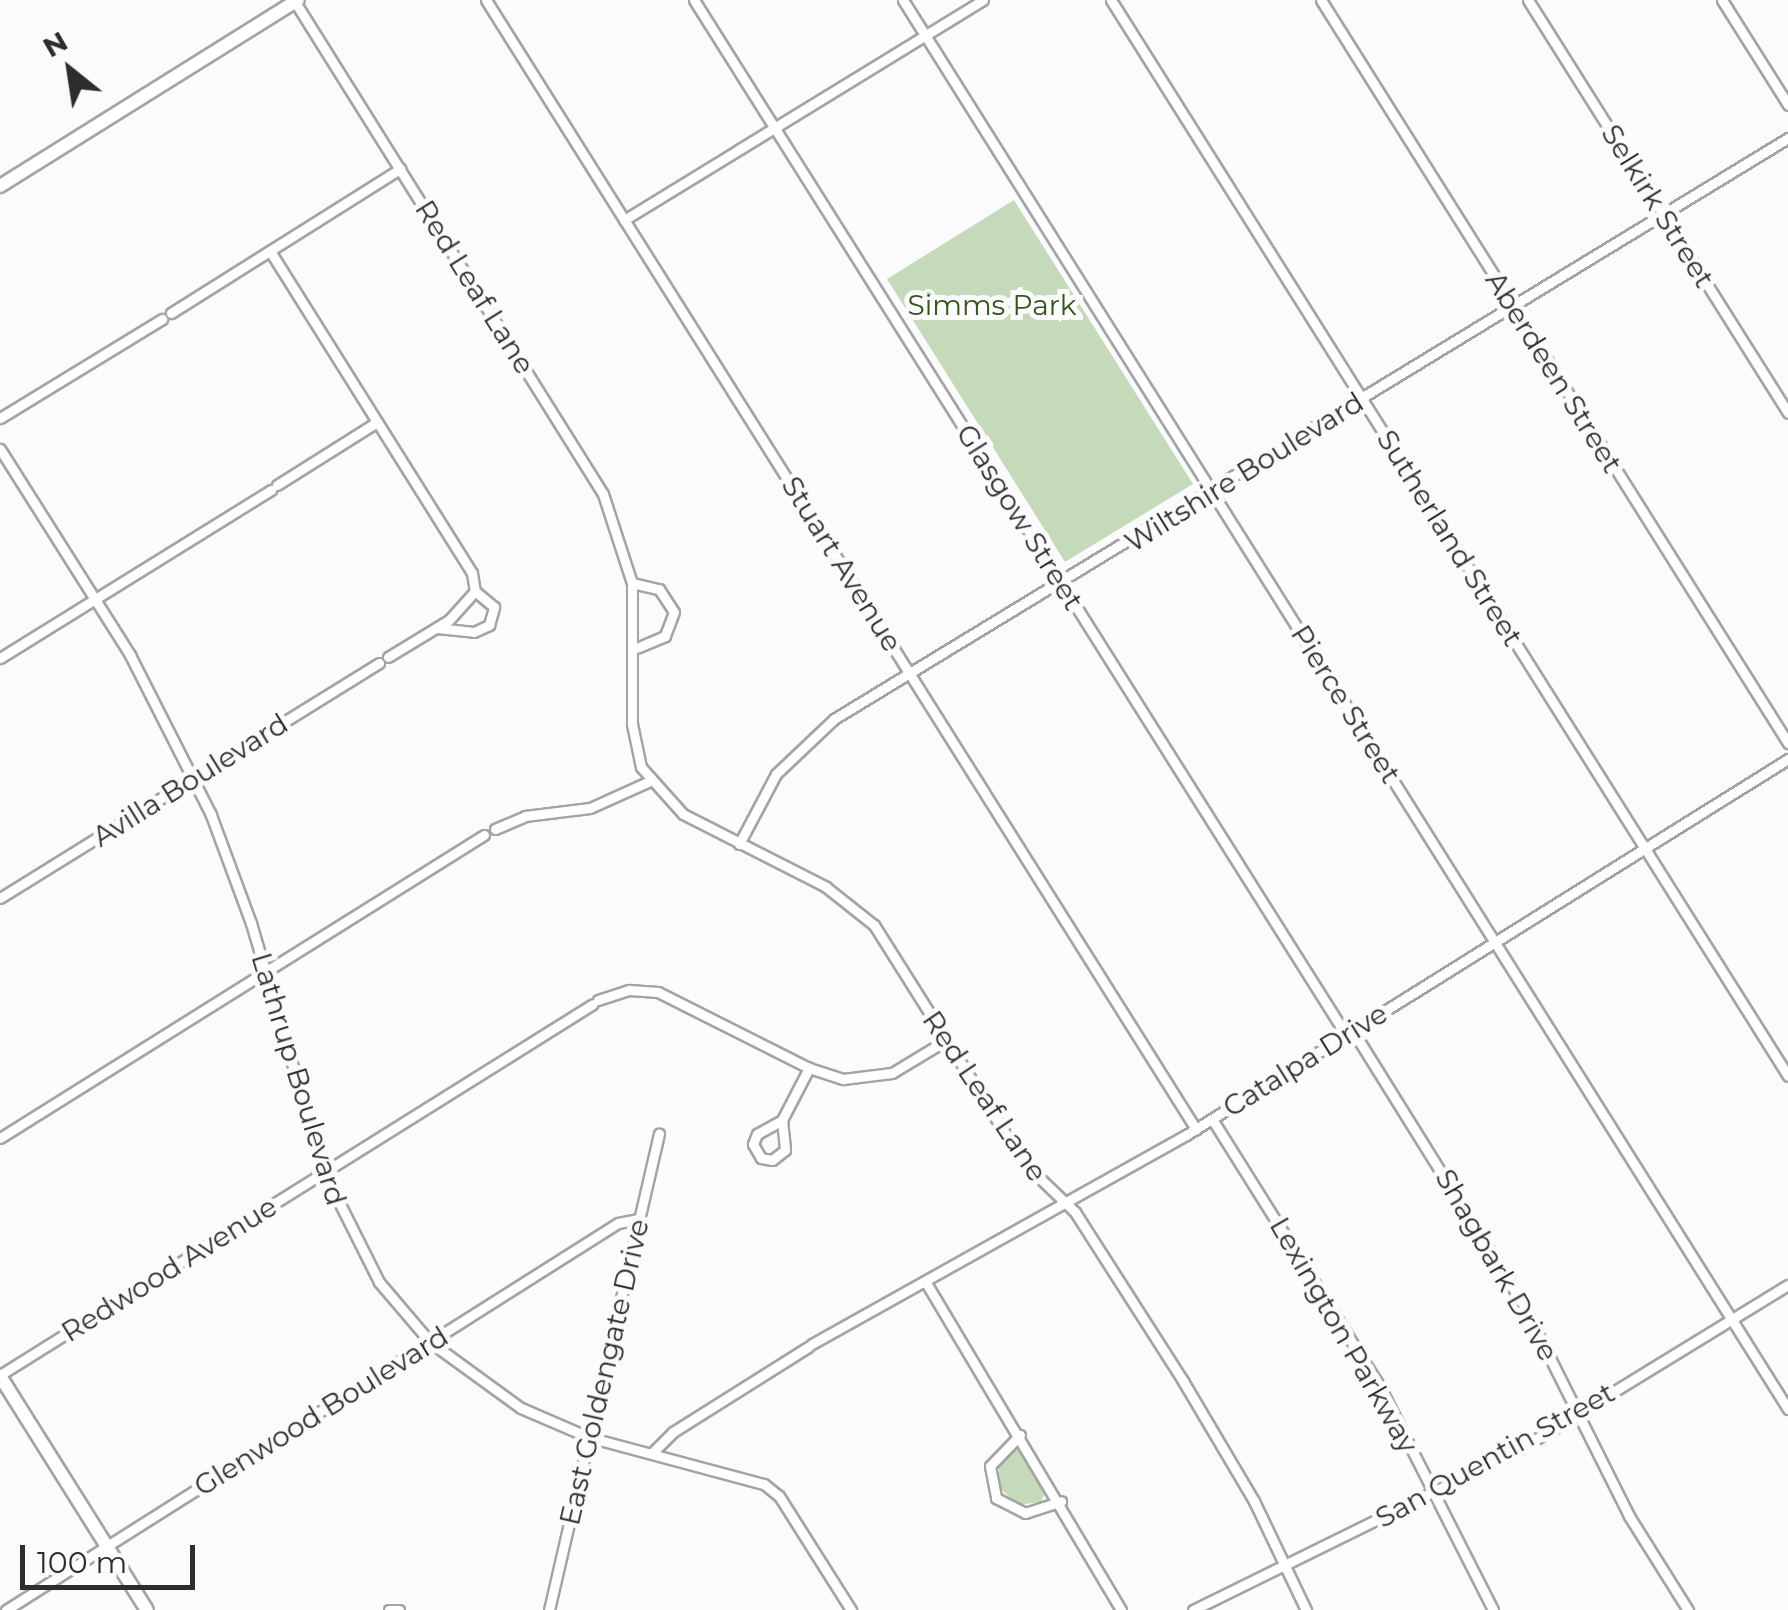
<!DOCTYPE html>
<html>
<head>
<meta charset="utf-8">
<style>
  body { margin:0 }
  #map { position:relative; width:1788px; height:1610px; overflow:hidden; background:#fbfbfd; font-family:Montserrat,sans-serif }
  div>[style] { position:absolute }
  .green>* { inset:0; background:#c5daba }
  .roads { filter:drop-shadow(2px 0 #a4a4a5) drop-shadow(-2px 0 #a4a4a5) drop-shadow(0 2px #a4a4a5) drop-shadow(0 -2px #a4a4a5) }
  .minor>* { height:9px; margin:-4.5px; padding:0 4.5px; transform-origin:4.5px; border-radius:4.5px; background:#fff }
  .secondary>* { height:12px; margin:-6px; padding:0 6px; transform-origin:6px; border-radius:6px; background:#fff }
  span { translate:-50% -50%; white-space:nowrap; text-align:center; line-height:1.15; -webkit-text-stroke:10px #fbfbfd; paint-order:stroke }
  .street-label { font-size:28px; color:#2d2d2e }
  .park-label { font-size:28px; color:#33551c }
  .north { position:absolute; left:20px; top:20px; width:100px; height:100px; -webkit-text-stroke:8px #fbfbfd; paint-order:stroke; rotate:330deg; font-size:28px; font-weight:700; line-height:40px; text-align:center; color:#2d2d2e }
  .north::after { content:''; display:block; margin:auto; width:35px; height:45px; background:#2d2d2e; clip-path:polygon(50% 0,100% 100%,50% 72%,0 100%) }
  .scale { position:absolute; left:20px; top:1545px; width:175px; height:45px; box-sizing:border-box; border:5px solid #2d2d2e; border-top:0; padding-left:12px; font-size:30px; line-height:35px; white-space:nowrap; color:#2d2d2e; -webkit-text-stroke:8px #fbfbfd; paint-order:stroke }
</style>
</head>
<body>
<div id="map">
  <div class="green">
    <div style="clip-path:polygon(1014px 200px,1193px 484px,1065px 562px,887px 279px)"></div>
    <div style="clip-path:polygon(1018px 1449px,1046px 1490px,1041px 1502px,1017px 1505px,999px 1487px,999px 1464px)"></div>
  </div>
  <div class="roads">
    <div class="minor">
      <div style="left:486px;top:0;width:1334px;rotate:57.84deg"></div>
      <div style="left:694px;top:0;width:1223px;rotate:57.79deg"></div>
      <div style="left:903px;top:0;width:1664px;rotate:57.87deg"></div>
      <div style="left:1111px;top:0;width:1271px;rotate:57.82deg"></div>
      <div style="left:1321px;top:0;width:878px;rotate:57.85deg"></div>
      <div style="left:1528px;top:0;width:488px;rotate:57.8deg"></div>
      <div style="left:1722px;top:0;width:124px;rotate:57.8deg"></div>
      <div style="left:295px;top:2px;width:580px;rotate:57.95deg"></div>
      <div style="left:603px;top:494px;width:94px;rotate:72deg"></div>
      <div style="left:632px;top:583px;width:141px;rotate:90deg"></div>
      <div style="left:632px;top:724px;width:44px;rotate:78.2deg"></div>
      <div style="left:641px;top:767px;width:63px;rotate:48.2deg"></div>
      <div style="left:683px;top:814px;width:161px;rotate:27deg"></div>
      <div style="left:826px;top:887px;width:61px;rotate:38.4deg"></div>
      <div style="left:874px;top:925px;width:280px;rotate:57.8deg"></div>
      <div style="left:1023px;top:1162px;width:72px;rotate:43.9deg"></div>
      <div style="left:1075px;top:1212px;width:201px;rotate:57.4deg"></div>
      <div style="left:1183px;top:1381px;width:139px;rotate:59.4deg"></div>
      <div style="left:1254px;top:1501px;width:121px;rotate:64.5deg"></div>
      <div style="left:624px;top:220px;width:421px;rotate:-31.5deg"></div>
      <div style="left:270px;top:251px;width:380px;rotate:57.9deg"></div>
      <div style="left:472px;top:573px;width:18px;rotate:81deg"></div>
      <div style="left:171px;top:313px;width:271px;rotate:-32.2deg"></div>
      <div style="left:0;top:418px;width:190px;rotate:-31.4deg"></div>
      <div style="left:0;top:449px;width:244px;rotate:57.7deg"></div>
      <div style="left:130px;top:655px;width:179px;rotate:63.1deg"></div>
      <div style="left:211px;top:815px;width:115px;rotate:69.7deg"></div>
      <div style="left:251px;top:923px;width:259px;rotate:73.7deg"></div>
      <div style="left:324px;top:1172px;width:123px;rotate:63.4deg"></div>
      <div style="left:379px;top:1282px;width:79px;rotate:49.6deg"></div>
      <div style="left:430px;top:1342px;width:112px;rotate:36deg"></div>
      <div style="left:521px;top:1408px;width:73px;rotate:23.4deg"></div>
      <div style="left:588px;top:1437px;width:182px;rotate:15deg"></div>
      <div style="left:764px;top:1484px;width:19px;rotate:39deg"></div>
      <div style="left:779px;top:1496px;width:135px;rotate:57.7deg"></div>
      <div style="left:277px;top:485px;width:118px;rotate:-32.2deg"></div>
      <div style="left:632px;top:583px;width:28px;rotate:13deg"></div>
      <div style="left:659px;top:589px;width:27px;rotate:57deg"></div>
      <div style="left:674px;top:612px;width:26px;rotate:111deg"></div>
      <div style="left:665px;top:636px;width:30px;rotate:157deg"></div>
      <div style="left:437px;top:628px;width:37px;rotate:6deg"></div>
      <div style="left:474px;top:632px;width:17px;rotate:-25deg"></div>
      <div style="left:489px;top:625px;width:19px;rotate:-74deg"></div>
      <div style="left:494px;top:607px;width:25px;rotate:-140deg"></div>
      <div style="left:388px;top:657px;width:71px;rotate:-31.2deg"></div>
      <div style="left:449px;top:620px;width:39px;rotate:-48deg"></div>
      <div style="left:0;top:658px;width:319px;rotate:-31.8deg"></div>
      <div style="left:495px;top:829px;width:33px;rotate:-23deg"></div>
      <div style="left:525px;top:816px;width:65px;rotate:-7deg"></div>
      <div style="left:590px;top:808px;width:66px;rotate:-24.2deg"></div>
      <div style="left:739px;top:844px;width:79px;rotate:-62.1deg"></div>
      <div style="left:776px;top:774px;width:80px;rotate:-43.5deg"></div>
      <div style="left:834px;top:719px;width:1117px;rotate:-31.34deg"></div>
      <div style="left:0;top:898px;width:446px;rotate:-31.8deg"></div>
      <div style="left:598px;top:1000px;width:33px;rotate:-18deg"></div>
      <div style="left:629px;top:990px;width:29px;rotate:4deg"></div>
      <div style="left:658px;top:992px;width:169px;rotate:26.7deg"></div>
      <div style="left:809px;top:1068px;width:36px;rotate:18deg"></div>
      <div style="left:843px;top:1079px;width:49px;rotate:-7deg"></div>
      <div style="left:892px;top:1073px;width:62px;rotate:-31.1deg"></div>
      <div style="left:1353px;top:1031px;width:319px;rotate:58.1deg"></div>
      <div style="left:1522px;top:1302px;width:239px;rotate:63.4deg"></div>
      <div style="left:1629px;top:1516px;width:111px;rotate:57.9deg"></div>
      <div style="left:1212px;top:1119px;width:314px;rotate:57.9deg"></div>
      <div style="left:1379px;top:1385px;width:252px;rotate:63.1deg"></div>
      <div style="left:782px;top:1120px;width:30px;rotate:84deg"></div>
      <div style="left:785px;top:1150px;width:16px;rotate:142deg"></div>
      <div style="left:772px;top:1160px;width:11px;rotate:-170deg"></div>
      <div style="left:761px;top:1158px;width:16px;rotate:-120deg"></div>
      <div style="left:753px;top:1144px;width:11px;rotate:-68deg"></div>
      <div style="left:757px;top:1134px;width:29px;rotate:-29deg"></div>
      <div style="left:782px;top:1120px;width:59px;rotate:-62.6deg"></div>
      <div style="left:0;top:1138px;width:571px;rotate:-32.05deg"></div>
      <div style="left:925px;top:1281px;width:383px;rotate:59.2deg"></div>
      <div style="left:812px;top:1344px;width:428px;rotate:-29.2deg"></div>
      <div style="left:1186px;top:1135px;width:710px;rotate:-31.99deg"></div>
      <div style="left:0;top:1375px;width:699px;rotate:-32.03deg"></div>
      <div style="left:1020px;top:1435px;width:43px;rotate:134.1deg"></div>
      <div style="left:990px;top:1466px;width:33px;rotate:79deg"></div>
      <div style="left:996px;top:1498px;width:33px;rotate:27deg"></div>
      <div style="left:1025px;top:1513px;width:38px;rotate:-18deg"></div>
      <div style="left:653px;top:1452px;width:28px;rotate:-45deg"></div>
      <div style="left:673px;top:1432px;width:160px;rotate:-32.2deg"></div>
      <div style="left:6px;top:1610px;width:724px;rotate:-32.31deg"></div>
      <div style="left:618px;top:1223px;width:21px;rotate:-11deg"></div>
      <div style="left:389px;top:1610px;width:10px"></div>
      <div style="left:549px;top:1610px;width:489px;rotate:-77deg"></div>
      <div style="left:1193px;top:1610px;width:364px;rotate:-26.2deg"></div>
      <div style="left:1520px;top:1449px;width:314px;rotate:-31.5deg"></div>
    </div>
    <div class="secondary">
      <div style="left:0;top:186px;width:351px;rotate:-32deg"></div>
      <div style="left:0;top:1376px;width:276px;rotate:57.9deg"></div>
    </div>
  </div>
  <div class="street-label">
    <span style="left:1658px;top:206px;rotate:58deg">Selkirk Street</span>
    <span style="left:475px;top:287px;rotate:58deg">Red Leaf Lane</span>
    <span style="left:1554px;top:372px;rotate:58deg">Aberdeen Street</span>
    <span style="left:1244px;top:472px;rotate:-32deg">Wiltshire Boulevard</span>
    <span style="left:1020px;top:517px;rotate:58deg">Glasgow Street</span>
    <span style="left:1450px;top:538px;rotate:58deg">Sutherland Street</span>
    <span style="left:842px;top:564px;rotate:58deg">Stuart Avenue</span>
    <span style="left:1346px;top:704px;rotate:58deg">Pierce Street</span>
    <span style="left:190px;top:780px;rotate:-32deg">Avilla Boulevard</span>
    <span style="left:1305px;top:1060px;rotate:-32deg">Catalpa Drive</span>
    <span style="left:299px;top:1079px;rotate:73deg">Lathrup Boulevard</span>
    <span style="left:985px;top:1096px;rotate:56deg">Red Leaf Lane</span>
    <span style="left:1497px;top:1265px;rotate:60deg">Shagbark Drive</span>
    <span style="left:169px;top:1269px;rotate:-32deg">Redwood Avenue</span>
    <span style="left:1344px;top:1335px;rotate:60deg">Lexington Parkway</span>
    <span style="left:604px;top:1372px;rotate:-77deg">East Goldengate Drive</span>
    <span style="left:321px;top:1411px;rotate:-32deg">Glenwood Boulevard</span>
    <span style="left:1495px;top:1455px;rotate:-29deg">San Quentin Street</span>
  </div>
  <div class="park-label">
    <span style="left:992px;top:305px">Simms Park</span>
  </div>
  <div class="north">N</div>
  <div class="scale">100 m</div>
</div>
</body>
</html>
